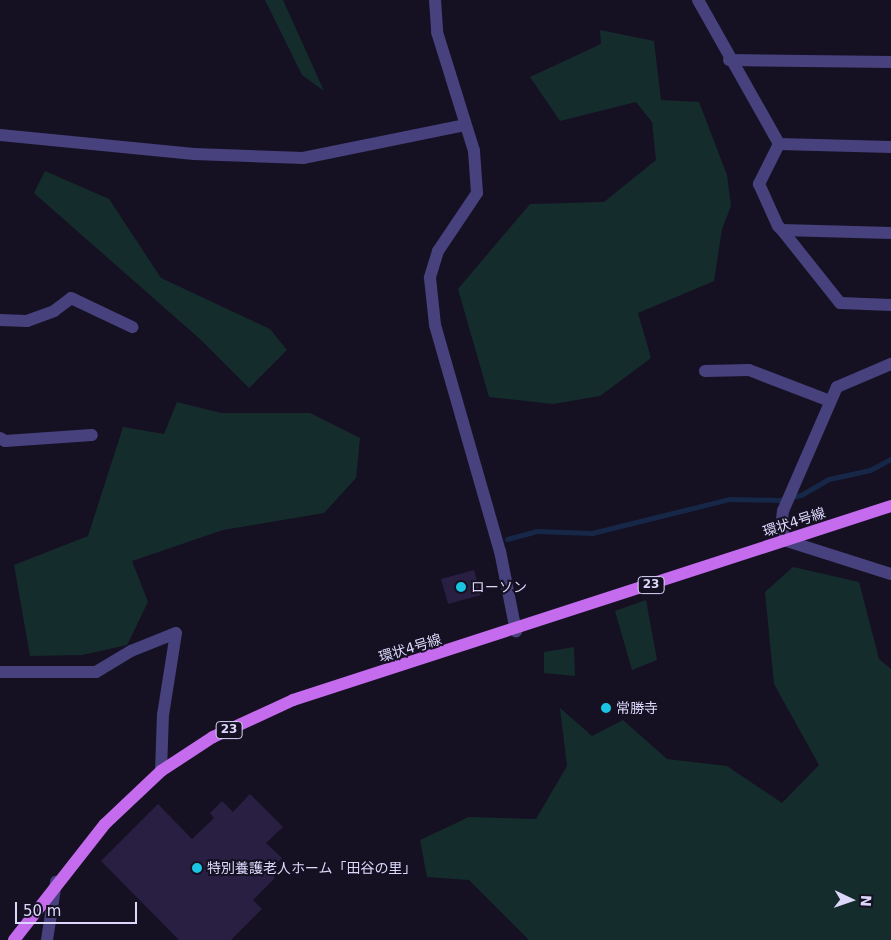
<!DOCTYPE html>
<html>
<head>
<meta charset="utf-8">
<style>
  body { margin:0 }
  #map { position:relative; width:891px; height:940px; overflow:hidden; background:#151123; font-family:"DejaVu Sans","Noto Sans JP",sans-serif }
  div>[style] { position:absolute }
  .green>* { inset:0; background:#152c2c }
  .stream>* { height:5px; margin:-2.5px; padding:0 2.5px; transform-origin:2.5px; border-radius:2.5px; background:#162748 }
  .building>* { inset:0; background:#281f42 }
  .minor>* { height:12px; margin:-6px; padding:0 6px; transform-origin:6px; border-radius:6px; background:#47417d }
  .tertiary>* { height:12px; margin:-6px; padding:0 6px; transform-origin:6px; border-radius:6px; background:#47417d }
  .primary>* { height:12px; margin:-6px; padding:0 6px; transform-origin:6px; border-radius:6px; background:#c46bee }
  .dots>* { width:14px; height:14px; translate:-50% -50%; box-sizing:border-box; border:2px solid #151123; border-radius:50% }
  span { translate:-50% -50%; white-space:nowrap; text-align:center; line-height:1.15; -webkit-text-stroke:4px #151123; paint-order:stroke }
  .shield-label span { padding:1px 4px; background:#151123; border:1px solid; border-radius:4px; -webkit-text-stroke-width:0 }
  .shield-label { font-size:12px; color:#ddd8fb; font-weight:700 }
  .street-label { font-size:14px; color:#ddd8fb }
  .poi-label { font-size:14px; color:#ddd8fb }
  .left { translate:0 -50%; text-align:left }
  .north { position:absolute; left:826px; top:875px; width:50px; height:50px; -webkit-text-stroke:4px #151123; paint-order:stroke; rotate:93deg; font-size:14px; font-weight:700; line-height:20px; text-align:center; color:#ddd8fb }
  .north::after { content:''; display:block; margin:auto; width:18px; height:22px; background:#ddd8fb; clip-path:polygon(50% 0,100% 100%,50% 72%,0 100%) }
  .scale { position:absolute; left:15px; top:902px; width:122px; height:22px; box-sizing:border-box; border:2px solid #ddd8fb; border-top:0; padding-left:6px; font-size:15px; line-height:18px; white-space:nowrap; color:#ddd8fb; -webkit-text-stroke:4px #151123; paint-order:stroke }
</style>
</head>
<body>
<div id="map">
  <div class="green">
    <div style="clip-path:polygon(265px 0,283px 0,324px 91px,302px 75px)"></div>
    <div style="clip-path:polygon(600px 30px,654px 41px,661px 100px,699px 102px,727px 175px,731px 206px,722px 229px,714px 281px,638px 313px,651px 358px,600px 396px,553px 404px,489px 397px,458px 289px,530px 204px,604px 202px,656px 160px,652px 122px,636px 102px,560px 121px,530px 77px,601px 44px)"></div>
    <div style="clip-path:polygon(45px 171px,109px 199px,161px 278px,270px 329px,287px 350px,249px 388px,200px 339px,34px 193px)"></div>
    <div style="clip-path:polygon(177px 402px,221px 413px,310px 413px,360px 438px,356px 478px,324px 513px,223px 530px,132px 561px,148px 602px,127px 645px,82px 655px,30px 656px,14px 565px,88px 536px,123px 427px,164px 434px)"></div>
    <div style="clip-path:polygon(793px 567px,859px 582px,879px 659px,891px 669px,891px 940px,529px 940px,469px 880px,427px 877px,420px 840px,469px 817px,536px 819px,567px 766px,560px 708px,592px 736px,623px 720px,667px 759px,727px 766px,782px 803px,819px 765px,774px 684px,765px 592px)"></div>
    <div style="clip-path:polygon(646px 600px,657px 660px,632px 670px,615px 611px)"></div>
    <div style="clip-path:polygon(574px 647px,575px 676px,544px 673px,544px 652px)"></div>
  </div>
  <div class="stream">
    <div style="left:507px;top:539px;width:30px;rotate:-15deg"></div>
    <div style="left:536px;top:531px;width:56px;rotate:2deg"></div>
    <div style="left:592px;top:533px;width:141px;rotate:-13.9deg"></div>
    <div style="left:729px;top:499px;width:50px;rotate:1.1deg"></div>
    <div style="left:779px;top:500px;width:23px;rotate:-13deg"></div>
    <div style="left:801px;top:495px;width:32px;rotate:-30deg"></div>
    <div style="left:829px;top:479px;width:42px;rotate:-12.4deg"></div>
    <div style="left:870px;top:470px;width:24px;rotate:-28deg"></div>
  </div>
  <div class="building">
    <div style="clip-path:polygon(474px 570px,481px 595px,448px 604px,441px 579px)"></div>
    <div style="clip-path:polygon(250px 794px,283px 827px,266px 843px,282px 858px,269px 872px,275px 878px,253px 900px,262px 909px,231px 940px,179px 940px,101px 861px,158px 804px,192px 839px,214px 818px,210px 813px,222px 801px,233px 812px)"></div>
  </div>
  <div class="minor">
    <div style="left:435px;top:0;width:32px;rotate:86deg"></div>
    <div style="left:437px;top:32px;width:125px;rotate:72.7deg"></div>
    <div style="left:474px;top:151px;width:42px;rotate:85.9deg"></div>
    <div style="left:477px;top:193px;width:70px;rotate:123.9deg"></div>
    <div style="left:438px;top:251px;width:28px;rotate:107deg"></div>
    <div style="left:430px;top:278px;width:47px;rotate:83.9deg"></div>
    <div style="left:435px;top:325px;width:235px;rotate:74deg"></div>
    <div style="left:500px;top:551px;width:82px;rotate:78.7deg"></div>
    <div style="left:698px;top:0;width:165px;rotate:60.6deg"></div>
    <div style="left:779px;top:144px;width:45px;rotate:116.6deg"></div>
    <div style="left:759px;top:184px;width:46px;rotate:65.7deg"></div>
    <div style="left:778px;top:226px;width:6px;rotate:45deg"></div>
    <div style="left:782px;top:230px;width:109px;rotate:1.6deg"></div>
    <div style="left:729px;top:60px;width:162px;rotate:0.7deg"></div>
    <div style="left:0;top:135px;width:195px;rotate:5.6deg"></div>
    <div style="left:194px;top:154px;width:109px;rotate:2.1deg"></div>
    <div style="left:303px;top:158px;width:165px;rotate:-11.5deg"></div>
    <div style="left:779px;top:144px;width:112px;rotate:1.5deg"></div>
    <div style="left:782px;top:230px;width:93px;rotate:51.5deg"></div>
    <div style="left:840px;top:303px;width:51px;rotate:2.2deg"></div>
    <div style="left:0;top:320px;width:27px;rotate:2deg"></div>
    <div style="left:27px;top:321px;width:29px;rotate:-20deg"></div>
    <div style="left:54px;top:311px;width:21px;rotate:-37deg"></div>
    <div style="left:71px;top:298px;width:68px;rotate:25.4deg"></div>
    <div style="left:705px;top:371px;width:44px;rotate:-1.3deg"></div>
    <div style="left:749px;top:370px;width:87px;rotate:20.9deg"></div>
    <div style="left:0;top:438px;width:6px;rotate:31deg"></div>
    <div style="left:5px;top:441px;width:87px;rotate:-3.9deg"></div>
    <div style="left:787px;top:541px;width:13px;rotate:-117deg"></div>
    <div style="left:781px;top:529px;width:18px;rotate:-84deg"></div>
    <div style="left:783px;top:511px;width:135px;rotate:-66.5deg"></div>
    <div style="left:837px;top:387px;width:59px;rotate:-23.1deg"></div>
    <div style="left:0;top:672px;width:96px"></div>
    <div style="left:96px;top:672px;width:41px;rotate:-31deg"></div>
    <div style="left:131px;top:651px;width:48px;rotate:-21.8deg"></div>
    <div style="left:161px;top:771px;width:56px;rotate:-88deg"></div>
    <div style="left:163px;top:715px;width:83px;rotate:-81deg"></div>
    <div style="left:47px;top:940px;width:59px;rotate:-81.2deg"></div>
  </div>
  <div class="tertiary">
    <div style="left:787px;top:541px;width:109px;rotate:17.6deg"></div>
  </div>
  <div class="primary">
    <div style="left:14px;top:940px;width:147px;rotate:-51.9deg"></div>
    <div style="left:105px;top:824px;width:77px;rotate:-43.4deg"></div>
    <div style="left:161px;top:771px;width:62px;rotate:-33.2deg"></div>
    <div style="left:213px;top:737px;width:88px;rotate:-24.8deg"></div>
    <div style="left:293px;top:700px;width:629px;rotate:-17.97deg"></div>
  </div>
  <div class="dots">
    <div style="left:461px;top:587px;background:#1ac5e4"></div>
    <div style="left:606px;top:708px;background:#1ac5e4"></div>
    <div style="left:197px;top:868px;background:#1ac5e4"></div>
  </div>
  <div class="shield-label">
    <span style="left:651px;top:585px">23</span>
    <span style="left:229px;top:730px">23</span>
  </div>
  <div class="street-label">
    <span style="left:794px;top:522px;rotate:-18deg">環状4号線</span>
    <span style="left:410px;top:648px;rotate:-17deg">環状4号線</span>
  </div>
  <div class="poi-label">
    <span class="left" style="left:471px;top:587px">ローソン</span>
    <span class="left" style="left:616px;top:708px">常勝寺</span>
    <span class="left" style="left:207px;top:868px">特別養護老人ホーム「田谷の里」</span>
  </div>
  <div class="north">N</div>
  <div class="scale">50 m</div>
</div>
</body>
</html>
